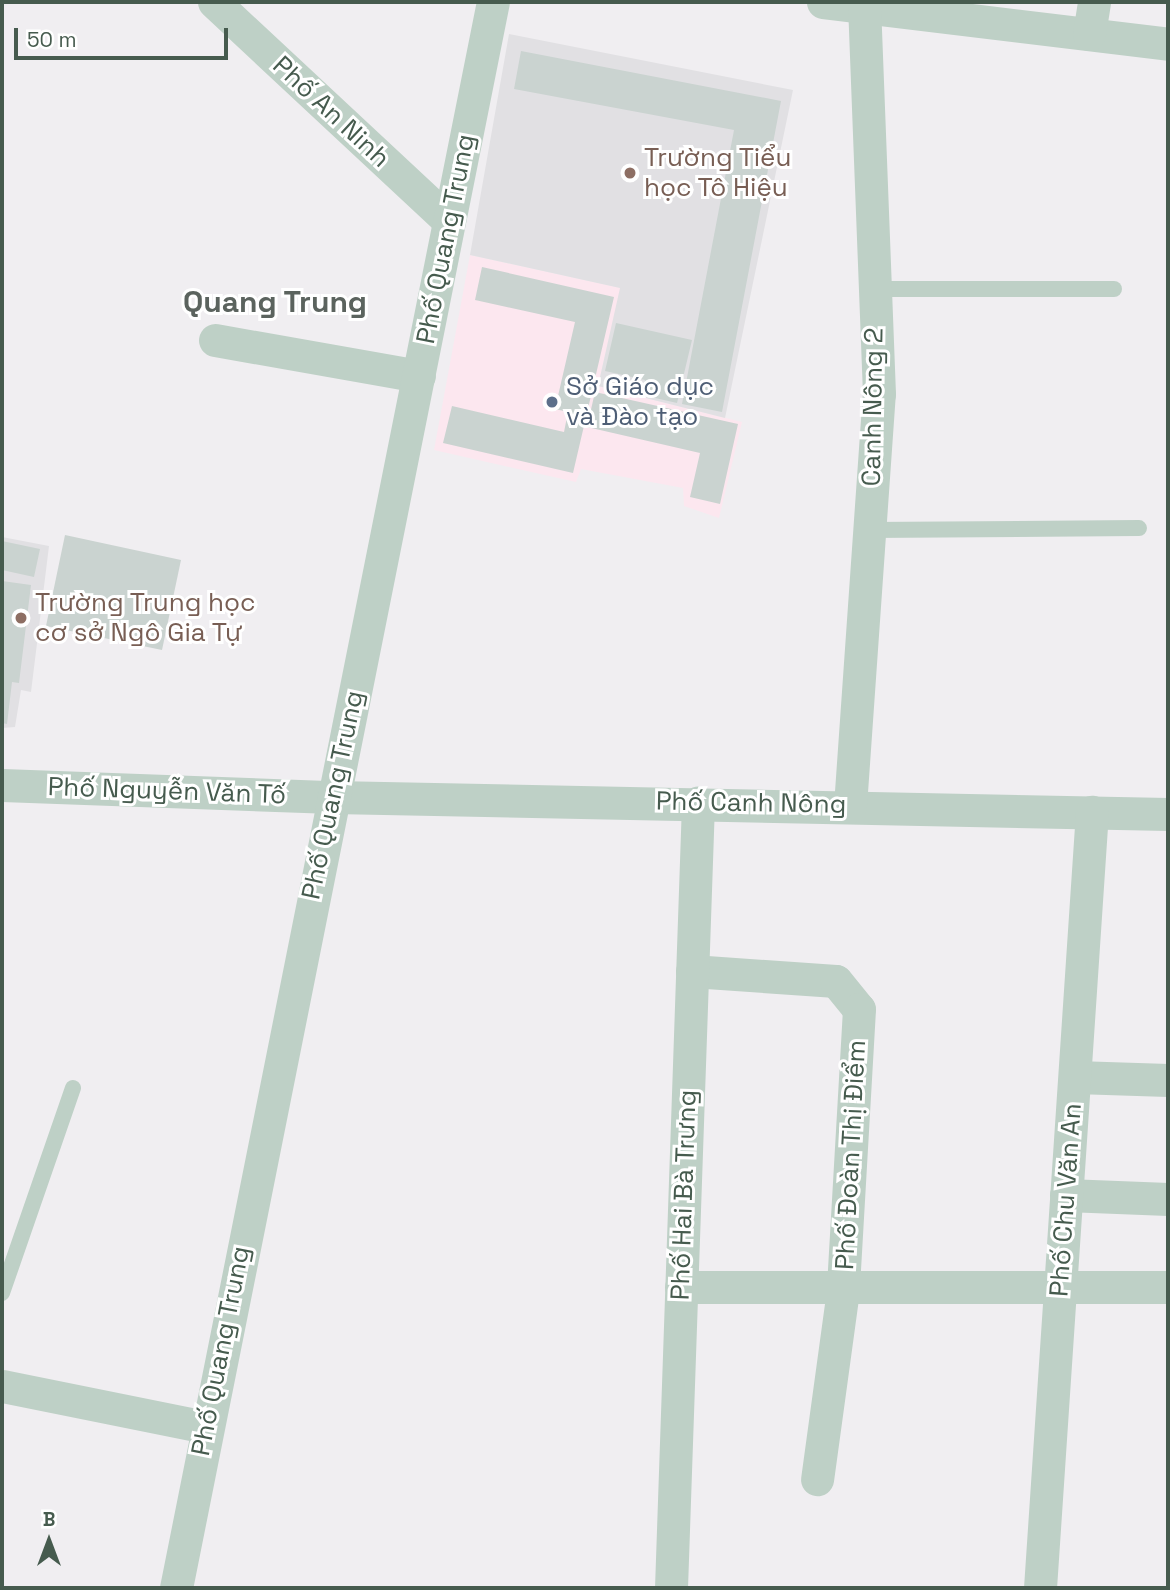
<!DOCTYPE html>
<html>
<head>
<meta charset="utf-8">
<style>
  body { margin:0 }
  #map { position:relative; width:1170px; height:1590px; overflow:hidden; background:#f0eef1; font-family:"Space Grotesk",sans-serif }
  div>[style] { position:absolute }
  .commercial>* { inset:0; background:#fce7ef }
  .education>* { inset:0; background:#e1e0e3 }
  .building>* { inset:0; background:#cad3d0 }
  .lane>* { height:16px; margin:-8px; padding:0 8px; transform-origin:8px; border-radius:8px; background:#bed0c6 }
  .street>* { height:33px; margin:-16.5px; padding:0 16.5px; transform-origin:16.5px; border-radius:16.5px; background:#bed0c6 }
  .dots>* { width:19px; height:19px; translate:-50% -50%; box-sizing:border-box; border:4px solid #fff; border-radius:50% }
  span { translate:-50% -50%; white-space:nowrap; text-align:center; line-height:1.15; -webkit-text-stroke:6px #fff; paint-order:stroke }
  .street-label { font-size:26px; color:#465b4e }
  .education-label { font-size:26px; color:#785e54 }
  .left { translate:0 -50%; text-align:left }
  .service-label { font-size:26px; color:#4e5e75 }
  .quarter-label { font-size:30px; color:#5b635e; font-weight:700 }
  .frame { position:absolute; inset:0; border:4px solid #465b4e; pointer-events:none }
  .north { position:absolute; left:14px; top:1506px; width:70px; height:70px; -webkit-text-stroke:5px #fff; paint-order:stroke; rotate:0deg; font-size:19px; font-weight:700; line-height:28px; text-align:center; color:#465b4e }
  .north::after { content:''; display:block; margin:auto; width:24px; height:32px; background:#465b4e; clip-path:polygon(50% 0,100% 100%,50% 72%,0 100%) }
  .scale { position:absolute; left:14px; top:28px; width:214px; height:32px; box-sizing:border-box; border:4px solid #465b4e; border-top:0; padding-left:9px; font-size:21px; line-height:24px; white-space:nowrap; color:#465b4e; -webkit-text-stroke:5px #fff; paint-order:stroke }
</style>
</head>
<body>
<div id="map">
  <div class="commercial">
    <div style="clip-path:polygon(470px 255px,621px 288px,598px 386px,742px 422px,719px 518px,684px 506px,683px 488px,581px 469px,576px 482px,434px 450px)"></div>
  </div>
  <div class="education">
    <div style="clip-path:polygon(509px 34px,793px 90px,725px 418px,598px 386px,620px 288px,470px 255px)"></div>
    <div style="clip-path:polygon(2px 537px,49px 546px,31px 692px,21px 690px,15px 727px,2px 728px)"></div>
  </div>
  <div class="building">
    <div style="clip-path:polygon(521px 51px,781px 101px,722px 412px,682px 404px,734px 130px,514px 89px)"></div>
    <div style="clip-path:polygon(482px 267px,614px 297px,573px 473px,443px 443px,452px 406px,564px 432px,568px 412px,555px 409px,575px 322px,475px 300px)"></div>
    <div style="clip-path:polygon(616px 323px,692px 340px,677px 403px,642px 395px,645px 380px,605px 371px)"></div>
    <div style="clip-path:polygon(595px 392px,738px 424px,720px 504px,690px 497px,700px 453px,587px 427px)"></div>
    <div style="clip-path:polygon(65px 535px,181px 560px,162px 650px,46px 626px)"></div>
    <div style="clip-path:polygon(2px 541px,40px 549px,34px 577px,2px 570px)"></div>
    <div style="clip-path:polygon(2px 581px,31px 585px,19px 683px,12px 682px,7px 724px,2px 723px)"></div>
  </div>
  <div class="lane">
    <div style="left:875px;top:289px;width:239px"></div>
    <div style="left:869px;top:530px;width:270px;rotate:-0.4deg"></div>
    <div style="left:2px;top:1293px;width:217px;rotate:-70.9deg"></div>
  </div>
  <div class="street">
    <div style="left:214px;top:2px;width:321px;rotate:43deg"></div>
    <div style="left:823px;top:2px;width:348px;rotate:6.9deg"></div>
    <div style="left:1089px;top:34px;width:32px;rotate:-81deg"></div>
    <div style="left:215px;top:340px;width:207px;rotate:10deg"></div>
    <div style="left:2px;top:785px;width:331px;rotate:2.1deg"></div>
    <div style="left:333px;top:797px;width:835px;rotate:1.17deg"></div>
    <div style="left:850px;top:806px;width:413px;rotate:-86deg"></div>
    <div style="left:879px;top:394px;width:387px;rotate:-92.2deg"></div>
    <div style="left:692px;top:971px;width:144px;rotate:4deg"></div>
    <div style="left:836px;top:981px;width:36px;rotate:51deg"></div>
    <div style="left:859px;top:1009px;width:281px;rotate:93.3deg"></div>
    <div style="left:843px;top:1290px;width:191px;rotate:97.8deg"></div>
    <div style="left:1075px;top:1077px;width:93px;rotate:1.8deg"></div>
    <div style="left:1066px;top:1195px;width:102px;rotate:2.2deg"></div>
    <div style="left:681px;top:1287px;width:487px"></div>
    <div style="left:2px;top:1386px;width:207px;rotate:11.4deg"></div>
    <div style="left:176px;top:1588px;width:1617px;rotate:-78.7deg"></div>
    <div style="left:671px;top:1588px;width:786px;rotate:-88.03deg"></div>
    <div style="left:1040px;top:1588px;width:778px;rotate:-86.17deg"></div>
  </div>
  <div class="dots">
    <div style="left:630px;top:173px;background:#8d6e63"></div>
    <div style="left:552px;top:402px;background:#5c6f8a"></div>
    <div style="left:21px;top:618px;background:#8d6e63"></div>
  </div>
  <div class="street-label">
    <span style="left:331px;top:112px;rotate:43deg">Phố An Ninh</span>
    <span style="left:446px;top:239px;rotate:-79deg">Phố Quang Trung</span>
    <span style="left:873px;top:407px;rotate:-89deg">Canh Nông 2</span>
    <span style="left:167px;top:791px;rotate:2deg">Phố Nguyễn Văn Tố</span>
    <span style="left:333px;top:795px;rotate:-78deg">Phố Quang Trung</span>
    <span style="left:751px;top:803px;rotate:1deg">Phố Canh Nông</span>
    <span style="left:851px;top:1155px;rotate:-87deg">Phố Đoàn Thị Điểm</span>
    <span style="left:684px;top:1195px;rotate:-88deg">Phố Hai Bà Trưng</span>
    <span style="left:1066px;top:1200px;rotate:-86deg">Phố Chu Văn An</span>
    <span style="left:221px;top:1351px;rotate:-79deg">Phố Quang Trung</span>
  </div>
  <div class="education-label">
    <span class="left" style="left:644px;top:173px">Trường Tiểu<br>học Tô Hiệu</span>
    <span class="left" style="left:35px;top:618px">Trường Trung học<br>cơ sở Ngô Gia Tự</span>
  </div>
  <div class="service-label">
    <span class="left" style="left:566px;top:402px">Sở Giáo dục<br>và Đào tạo</span>
  </div>
  <div class="quarter-label">
    <span style="left:275px;top:302px">Quang Trung</span>
  </div>
  <div class="frame"></div>
  <div class="north">B</div>
  <div class="scale">50 m</div>
</div>
</body>
</html>
